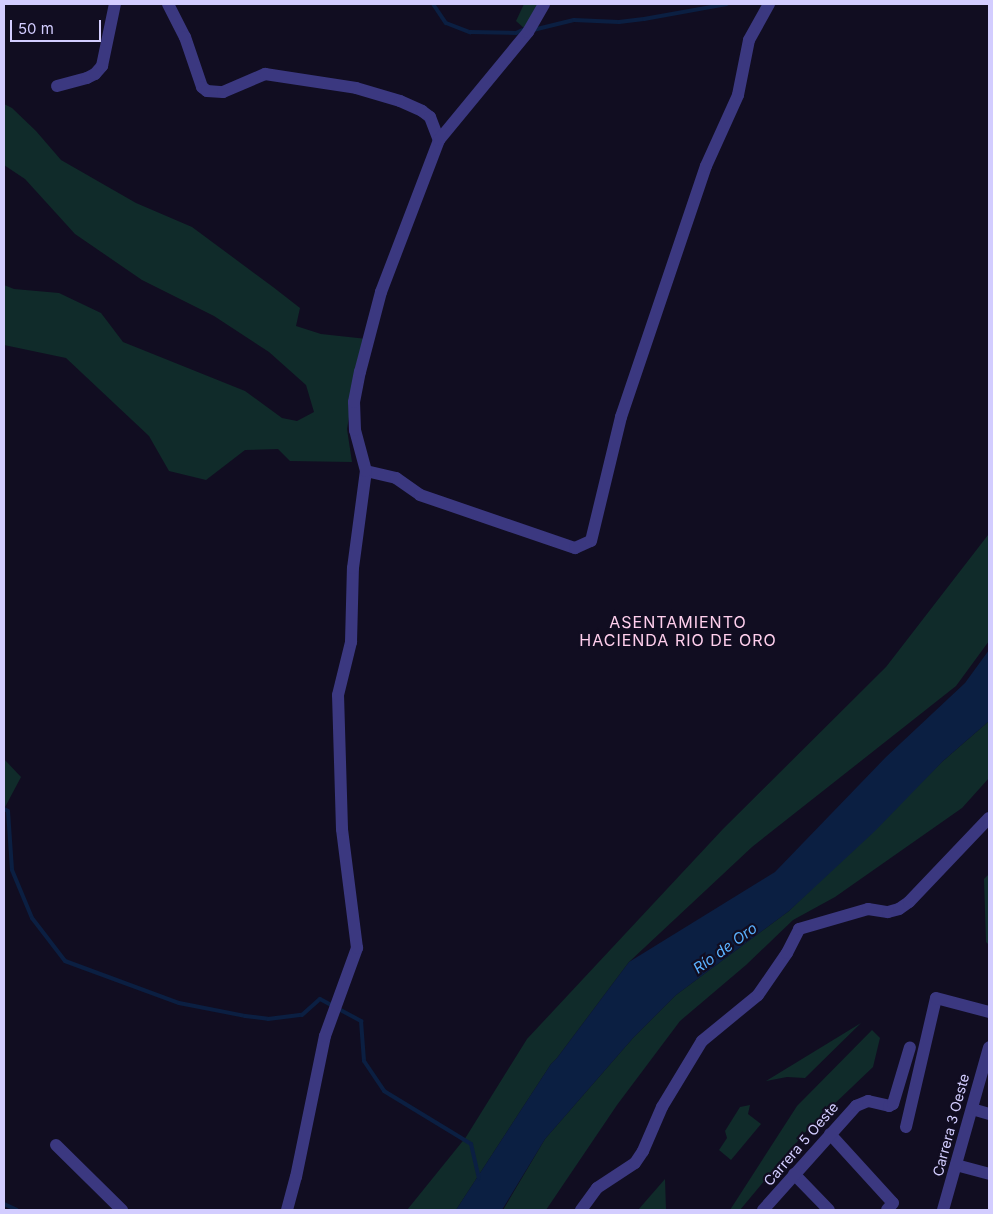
<!DOCTYPE html>
<html>
<head>
<meta charset="utf-8">
<style>
  body { margin:0 }
  #map { position:relative; width:993px; height:1214px; overflow:hidden; background:#110d21; font-family:Inter,sans-serif }
  div>[style] { position:absolute }
  .green>* { inset:0; background:#102b2a }
  .water>* { inset:0; background:#0b1f42 }
  .stream>* { height:4px; margin:-2px; padding:0 2px; transform-origin:2px; border-radius:2px; background:#0b1f42 }
  .minor>* { height:12px; margin:-6px; padding:0 6px; transform-origin:6px; border-radius:6px; background:#3b3880 }
  span { translate:-50% -50%; white-space:nowrap; text-align:center; line-height:1.15; -webkit-text-stroke:4.5px #110d21; paint-order:stroke }
  .street-label { font-size:14px; color:#d3cdff }
  .water-label { font-size:15px; color:#5bb2ff; font-style:italic }
  .quarter-label { font-size:16px; color:#ffcfed; letter-spacing:1px }
  .frame { position:absolute; inset:0; border:5px solid #d3cdff; pointer-events:none }
  .scale { position:absolute; left:10px; top:20px; width:91px; height:22px; box-sizing:border-box; border:2px solid #d3cdff; border-top:0; padding-left:6px; font-size:15px; line-height:18px; white-space:nowrap; color:#d3cdff; -webkit-text-stroke:4px #110d21; paint-order:stroke }
</style>
</head>
<body>
<div id="map">
  <div class="green">
    <div style="clip-path:polygon(524px 4px,539px 4px,525px 29px,516px 21px)"></div>
    <div style="clip-path:polygon(4px 104px,12px 108px,36px 131px,61px 160px,136px 203px,192px 227px,273px 287px,300px 308px,296px 326px,321px 334px,367px 339px,357px 370px,347px 429px,352px 462px,290px 461px,278px 449px,245px 450px,206px 480px,169px 471px,149px 436px,66px 358px,4px 345px,4px 285px,14px 289px,59px 293px,101px 313px,123px 342px,245px 391px,282px 418px,297px 421px,314px 412px,306px 385px,269px 352px,214px 316px,142px 280px,75px 234px,25px 179px,4px 165px)"></div>
    <div style="clip-path:polygon(988px 535px,989px 641px,956px 686px,752px 847px,629px 962px,557px 1058px,551px 1064px,456px 1210px,407px 1210px,466px 1137px,527px 1039px,723px 829px,886px 667px)"></div>
    <div style="clip-path:polygon(989px 721px,989px 778px,962px 808px,835px 897px,793px 920px,746px 965px,680px 1021px,617px 1105px,546px 1210px,503px 1210px,545px 1139px,633px 1038px,676px 995px,789px 911px,943px 761px)"></div>
    <div style="clip-path:polygon(4px 759px,21px 777px,4px 809px)"></div>
    <div style="clip-path:polygon(989px 874px,989px 945px,986px 942px,984px 879px)"></div>
    <div style="clip-path:polygon(861px 1023px,805px 1078px,787px 1077px,766px 1081px)"></div>
    <div style="clip-path:polygon(872px 1030px,880px 1038px,873px 1067px,807px 1130px,740px 1210px,730px 1210px,797px 1106px)"></div>
    <div style="clip-path:polygon(750px 1105px,748px 1114px,761px 1124px,731px 1160px,719px 1150px,727px 1138px,725px 1131px,740px 1107px)"></div>
    <div style="clip-path:polygon(665px 1179px,666px 1210px,638px 1210px)"></div>
  </div>
  <div class="water">
    <div style="clip-path:polygon(989px 650px,989px 721px,943px 761px,875px 831px,789px 911px,676px 995px,633px 1038px,545px 1139px,502px 1210px,456px 1210px,551px 1064px,557px 1058px,629px 962px,775px 872px,886px 757px,965px 683px)"></div>
  </div>
  <div class="stream">
    <div style="left:433px;top:4px;width:23px;rotate:56deg"></div>
    <div style="left:446px;top:23px;width:26px;rotate:21deg"></div>
    <div style="left:470px;top:32px;width:46px;rotate:1.2deg"></div>
    <div style="left:516px;top:33px;width:10px;rotate:-24deg"></div>
    <div style="left:533px;top:30px;width:42px;rotate:-13.7deg"></div>
    <div style="left:574px;top:20px;width:45px;rotate:2.5deg"></div>
    <div style="left:619px;top:22px;width:25px;rotate:-7deg"></div>
    <div style="left:644px;top:19px;width:84px;rotate:-10.2deg"></div>
    <div style="left:4px;top:809px;width:4px;rotate:27deg"></div>
    <div style="left:8px;top:811px;width:59px;rotate:86.1deg"></div>
    <div style="left:12px;top:870px;width:52px;rotate:67.4deg"></div>
    <div style="left:32px;top:918px;width:54px;rotate:52.5deg"></div>
    <div style="left:65px;top:961px;width:121px;rotate:20.2deg"></div>
    <div style="left:179px;top:1003px;width:67px;rotate:11.1deg"></div>
    <div style="left:245px;top:1016px;width:23px;rotate:7deg"></div>
    <div style="left:268px;top:1019px;width:34px;rotate:-7deg"></div>
    <div style="left:302px;top:1015px;width:24px;rotate:-42deg"></div>
    <div style="left:320px;top:999px;width:47px;rotate:28.2deg"></div>
    <div style="left:361px;top:1021px;width:40px;rotate:85.7deg"></div>
    <div style="left:364px;top:1061px;width:36px;rotate:56deg"></div>
    <div style="left:384px;top:1091px;width:102px;rotate:31.3deg"></div>
    <div style="left:471px;top:1144px;width:35px;rotate:77deg"></div>
    <div style="left:4px;top:1204px;width:14px;rotate:25deg"></div>
  </div>
  <div class="minor">
    <div style="left:168px;top:4px;width:37px;rotate:63deg"></div>
    <div style="left:185px;top:37px;width:53px;rotate:71.2deg"></div>
    <div style="left:202px;top:87px;width:6px;rotate:39deg"></div>
    <div style="left:207px;top:91px;width:16px;rotate:4deg"></div>
    <div style="left:223px;top:92px;width:46px;rotate:-23.2deg"></div>
    <div style="left:265px;top:74px;width:92px;rotate:8.7deg"></div>
    <div style="left:356px;top:88px;width:46px;rotate:16.5deg"></div>
    <div style="left:400px;top:101px;width:24px;rotate:24deg"></div>
    <div style="left:422px;top:111px;width:10px;rotate:37deg"></div>
    <div style="left:430px;top:117px;width:25px;rotate:69deg"></div>
    <div style="left:57px;top:86px;width:31px;rotate:-15deg"></div>
    <div style="left:87px;top:78px;width:9px;rotate:-27deg"></div>
    <div style="left:95px;top:74px;width:11px;rotate:-49deg"></div>
    <div style="left:102px;top:66px;width:63px;rotate:-78.2deg"></div>
    <div style="left:366px;top:471px;width:31px;rotate:13deg"></div>
    <div style="left:396px;top:478px;width:29px;rotate:35deg"></div>
    <div style="left:420px;top:495px;width:164px;rotate:18.9deg"></div>
    <div style="left:575px;top:548px;width:17px;rotate:-24deg"></div>
    <div style="left:591px;top:541px;width:128px;rotate:-76.4deg"></div>
    <div style="left:621px;top:417px;width:265px;rotate:-71.3deg"></div>
    <div style="left:706px;top:166px;width:78px;rotate:-65.7deg"></div>
    <div style="left:738px;top:95px;width:56px;rotate:-78.7deg"></div>
    <div style="left:749px;top:40px;width:41px;rotate:-60.9deg"></div>
    <div style="left:972px;top:1109px;width:18px;rotate:16deg"></div>
    <div style="left:906px;top:1127px;width:132px;rotate:-76.9deg"></div>
    <div style="left:936px;top:998px;width:55px;rotate:14.8deg"></div>
    <div style="left:830px;top:1134px;width:93px;rotate:47.6deg"></div>
    <div style="left:893px;top:1203px;width:9px;rotate:131deg"></div>
    <div style="left:56px;top:1145px;width:93px;rotate:44.6deg"></div>
    <div style="left:956px;top:1165px;width:34px;rotate:15deg"></div>
    <div style="left:794px;top:1174px;width:50px;rotate:45.8deg"></div>
    <div style="left:287px;top:1210px;width:34px;rotate:-75deg"></div>
    <div style="left:296px;top:1177px;width:144px;rotate:-78.4deg"></div>
    <div style="left:325px;top:1036px;width:94px;rotate:-70deg"></div>
    <div style="left:357px;top:948px;width:120px;rotate:-97.2deg"></div>
    <div style="left:342px;top:829px;width:134px;rotate:-91.7deg"></div>
    <div style="left:338px;top:695px;width:55px;rotate:-76.2deg"></div>
    <div style="left:351px;top:642px;width:74px;rotate:-88.5deg"></div>
    <div style="left:353px;top:568px;width:98px;rotate:-82.4deg"></div>
    <div style="left:366px;top:471px;width:42px;rotate:-105deg"></div>
    <div style="left:355px;top:430px;width:28px;rotate:-92deg"></div>
    <div style="left:354px;top:402px;width:31px;rotate:-79deg"></div>
    <div style="left:360px;top:372px;width:83px;rotate:-75.3deg"></div>
    <div style="left:381px;top:292px;width:163px;rotate:-69.1deg"></div>
    <div style="left:439px;top:140px;width:140px;rotate:-50.5deg"></div>
    <div style="left:528px;top:32px;width:32px;rotate:-60deg"></div>
    <div style="left:581px;top:1210px;width:27px;rotate:-54deg"></div>
    <div style="left:597px;top:1188px;width:45px;rotate:-33.3deg"></div>
    <div style="left:635px;top:1163px;width:14px;rotate:-56deg"></div>
    <div style="left:643px;top:1151px;width:48px;rotate:-66.6deg"></div>
    <div style="left:662px;top:1107px;width:77px;rotate:-58.8deg"></div>
    <div style="left:702px;top:1041px;width:72px;rotate:-39.4deg"></div>
    <div style="left:758px;top:995px;width:51px;rotate:-55.4deg"></div>
    <div style="left:787px;top:953px;width:27px;rotate:-63deg"></div>
    <div style="left:799px;top:929px;width:72px;rotate:-16.2deg"></div>
    <div style="left:868px;top:909px;width:20px;rotate:9deg"></div>
    <div style="left:888px;top:912px;width:11px;rotate:-15deg"></div>
    <div style="left:899px;top:909px;width:12px;rotate:-35deg"></div>
    <div style="left:909px;top:902px;width:116px;rotate:-46.4deg"></div>
    <div style="left:763px;top:1210px;width:140px;rotate:-48.2deg"></div>
    <div style="left:856px;top:1106px;width:13px;rotate:-23deg"></div>
    <div style="left:868px;top:1101px;width:22px;rotate:13deg"></div>
    <div style="left:889px;top:1106px;width:4px;rotate:-27deg"></div>
    <div style="left:893px;top:1104px;width:59px;rotate:-73.4deg"></div>
    <div style="left:943px;top:1210px;width:169px;rotate:-74.2deg"></div>
  </div>
  <div class="street-label">
    <span style="left:951px;top:1125px;rotate:-75deg">Carrera 3 Oeste</span>
    <span style="left:801px;top:1144px;rotate:-49deg">Carrera 5 Oeste</span>
  </div>
  <div class="water-label">
    <span style="left:725px;top:948px;rotate:-36deg">Río de Oro</span>
  </div>
  <div class="quarter-label">
    <span style="left:678px;top:631px">ASENTAMIENTO<br>HACIENDA RIO DE ORO</span>
  </div>
  <div class="frame"></div>
  <div class="scale">50 m</div>
</div>
</body>
</html>
